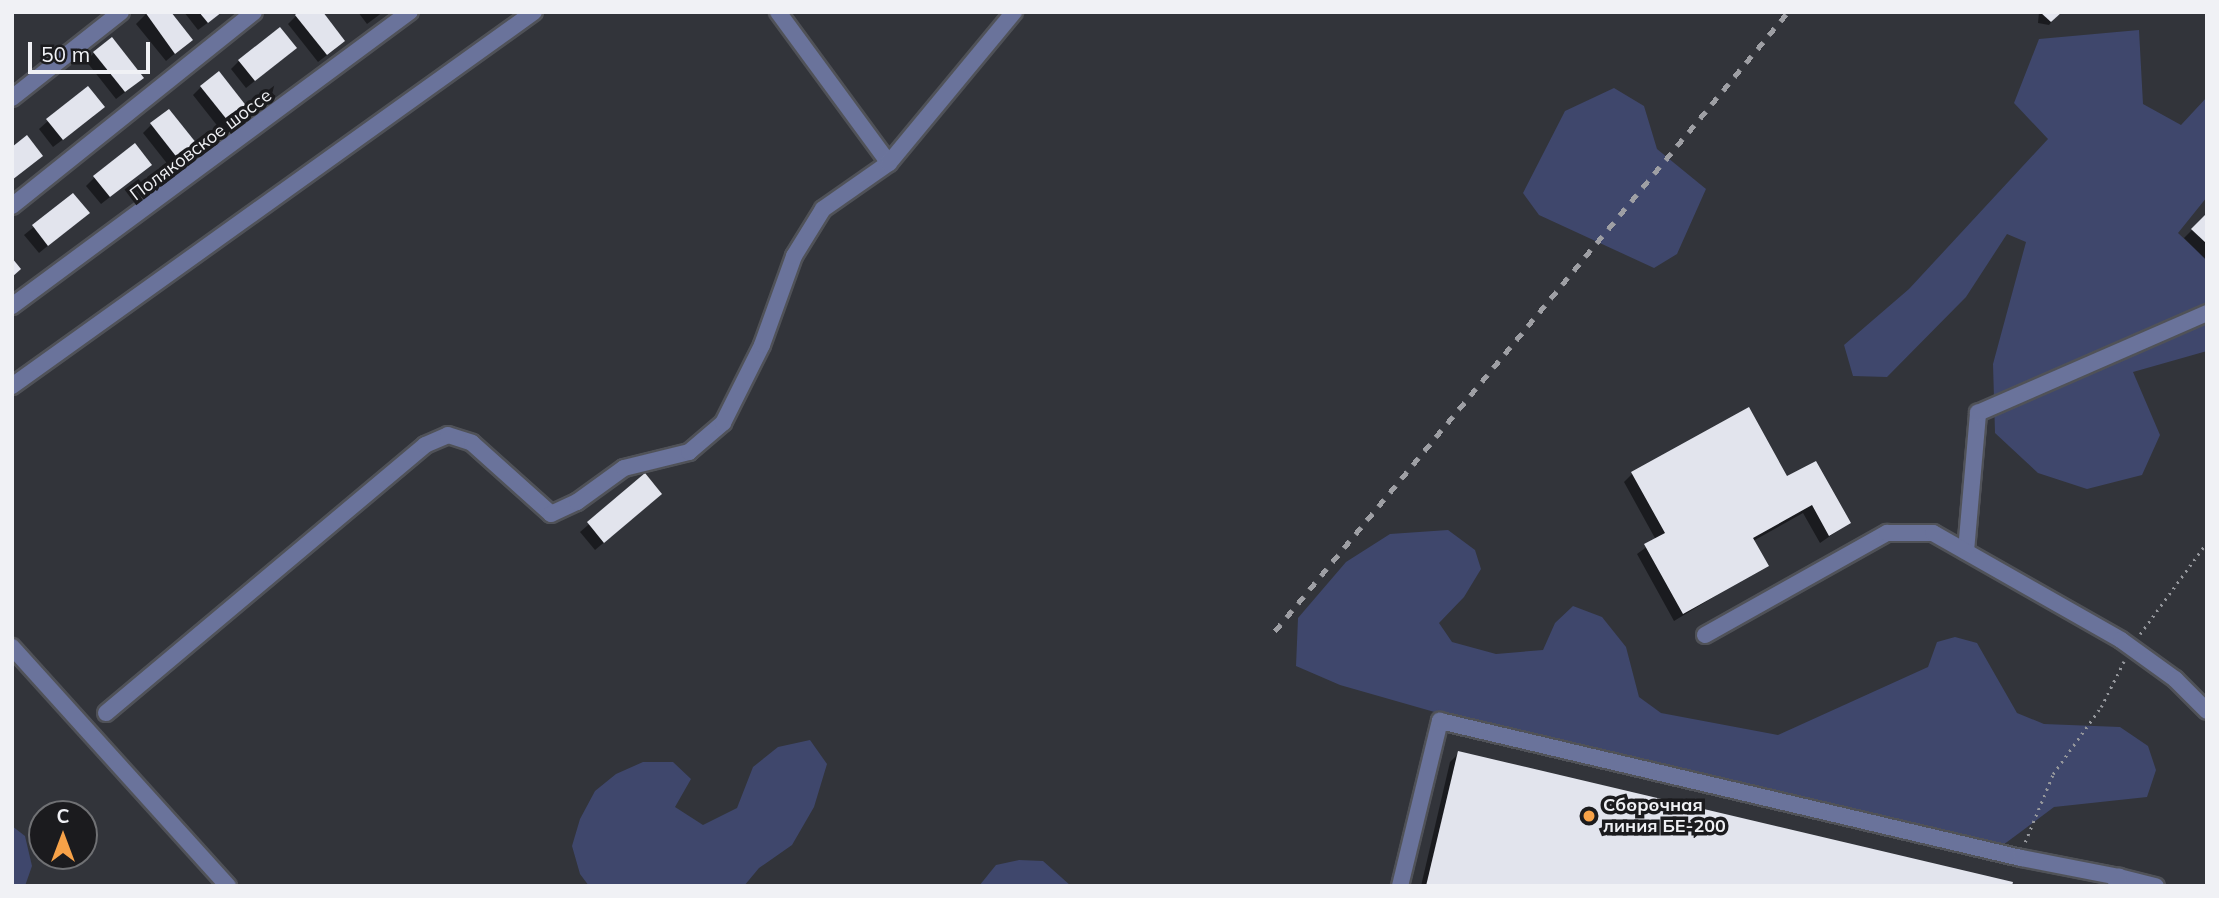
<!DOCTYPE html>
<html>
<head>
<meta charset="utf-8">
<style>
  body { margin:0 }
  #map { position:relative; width:2219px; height:898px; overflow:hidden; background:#32343a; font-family:Mulish,sans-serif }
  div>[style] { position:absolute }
  .green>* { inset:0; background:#3f476c }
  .shadow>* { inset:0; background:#0007 }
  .building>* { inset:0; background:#e2e4ed }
  .path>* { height:2.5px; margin-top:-1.25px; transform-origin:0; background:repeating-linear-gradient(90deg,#95979c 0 2px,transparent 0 7px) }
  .roads { filter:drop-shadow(2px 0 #505258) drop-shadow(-2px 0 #505258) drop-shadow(0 2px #505258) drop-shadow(0 -2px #505258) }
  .minor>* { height:16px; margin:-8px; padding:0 8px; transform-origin:8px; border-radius:8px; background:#6a739b }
  .rail>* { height:5px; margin-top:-2.5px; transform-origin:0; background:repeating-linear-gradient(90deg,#9e9fa4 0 9px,transparent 0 18px) }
  .dots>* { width:19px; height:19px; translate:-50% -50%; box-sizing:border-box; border:4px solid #1b1b1e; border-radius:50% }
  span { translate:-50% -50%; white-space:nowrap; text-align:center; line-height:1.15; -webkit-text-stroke:7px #1b1b1e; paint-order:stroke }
  .street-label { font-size:18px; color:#f0f1f5 }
  .poi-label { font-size:18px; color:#f0f1f5; font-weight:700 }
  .left { translate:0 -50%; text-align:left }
  .frame { position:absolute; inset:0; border:14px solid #f0f1f5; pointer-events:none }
  .north { position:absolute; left:28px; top:800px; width:70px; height:70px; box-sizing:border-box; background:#1b1b1e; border:2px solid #707174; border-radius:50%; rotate:0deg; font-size:19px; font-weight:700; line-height:28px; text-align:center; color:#f0f1f5 }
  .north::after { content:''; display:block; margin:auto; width:24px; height:32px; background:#f7a248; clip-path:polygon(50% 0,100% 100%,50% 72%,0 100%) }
  .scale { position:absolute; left:28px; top:42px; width:122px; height:32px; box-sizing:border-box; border:4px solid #f0f1f5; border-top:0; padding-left:9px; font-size:21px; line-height:24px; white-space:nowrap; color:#f0f1f5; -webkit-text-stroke:5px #1b1b1e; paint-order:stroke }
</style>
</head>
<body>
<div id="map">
  <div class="green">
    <div style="clip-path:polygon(2139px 30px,2143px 104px,2181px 125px,2207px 97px,2207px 197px,2178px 233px,2207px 260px,2207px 351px,2133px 372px,2160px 435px,2142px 475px,2087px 489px,2038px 473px,1995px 433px,1993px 364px,2026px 242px,2007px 234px,1966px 297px,1887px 377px,1853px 376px,1844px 345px,1909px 289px,2048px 139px,2014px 103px,2039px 39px)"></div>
    <div style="clip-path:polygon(1614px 88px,1644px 106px,1657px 149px,1706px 189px,1677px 254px,1654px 268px,1539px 215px,1523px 193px,1565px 111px)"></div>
    <div style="clip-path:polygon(1448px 530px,1475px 550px,1481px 569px,1464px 597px,1439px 623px,1452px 642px,1496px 654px,1543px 650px,1555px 623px,1573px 606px,1602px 617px,1626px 647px,1639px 697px,1661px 713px,1778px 735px,1928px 667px,1937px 642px,1955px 637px,1977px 643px,2017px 713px,2044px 724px,2120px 727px,2148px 746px,2156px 770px,2147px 797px,2054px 807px,2003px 845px,1480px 725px,1340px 685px,1296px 666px,1298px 618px,1346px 562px,1390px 534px)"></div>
    <div style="clip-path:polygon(810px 740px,827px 764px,814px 807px,792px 845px,759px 868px,744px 886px,589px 886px,580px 874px,572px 846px,580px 819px,595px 791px,616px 774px,643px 762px,673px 762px,691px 779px,675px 807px,703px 825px,737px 808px,753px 767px,778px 747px)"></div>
    <div style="clip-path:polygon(12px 826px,25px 836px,32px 866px,25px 886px,12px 886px)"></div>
    <div style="clip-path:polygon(1019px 860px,1043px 861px,1071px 886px,979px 886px,996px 865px)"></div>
  </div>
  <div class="shadow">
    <div style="clip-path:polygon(148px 12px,191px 40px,166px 61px,136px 24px)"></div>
    <div style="clip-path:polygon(184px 12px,222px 12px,198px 30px)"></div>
    <div style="clip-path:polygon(358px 12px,383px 12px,367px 24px)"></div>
    <div style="clip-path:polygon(2039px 12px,2059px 12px,2059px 13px,2049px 25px,2038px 23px)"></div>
    <div style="clip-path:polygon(296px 16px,335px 49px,318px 62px,288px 24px)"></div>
    <div style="clip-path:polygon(94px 53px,133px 86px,116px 99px,86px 61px)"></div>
    <div style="clip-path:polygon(286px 56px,246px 88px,231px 69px,239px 61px)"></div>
    <div style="clip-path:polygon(201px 87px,240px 120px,223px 133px,193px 95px)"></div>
    <div style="clip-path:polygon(94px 116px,53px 147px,39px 129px,48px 121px)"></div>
    <div style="clip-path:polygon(151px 125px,198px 149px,173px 171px,143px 133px)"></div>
    <div style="clip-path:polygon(141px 173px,101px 204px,86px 186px,94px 178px)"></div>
    <div style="clip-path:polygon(73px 195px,88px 213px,39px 253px,24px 235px)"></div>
    <div style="clip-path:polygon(2207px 215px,2207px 261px,2184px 238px)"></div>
    <div style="clip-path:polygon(1632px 474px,1787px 479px,1849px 523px,1820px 543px,1803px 513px,1753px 541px,1767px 565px,1674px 621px,1637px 554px,1656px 540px,1624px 482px)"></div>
    <div style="clip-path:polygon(645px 476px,652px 502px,595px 550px,580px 532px)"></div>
    <div style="clip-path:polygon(1459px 753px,2010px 886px,1421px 886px,1450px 762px)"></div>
  </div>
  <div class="building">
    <div style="clip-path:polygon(145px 12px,171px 12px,193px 40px,175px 54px)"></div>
    <div style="clip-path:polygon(199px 12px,222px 12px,208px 23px)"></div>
    <div style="clip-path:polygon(298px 12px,323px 12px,345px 41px,327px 55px,295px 15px)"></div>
    <div style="clip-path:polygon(2040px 12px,2062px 12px,2051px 22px)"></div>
    <div style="clip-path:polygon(280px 27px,297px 48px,255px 81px,238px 60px)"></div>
    <div style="clip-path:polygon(112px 37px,144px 78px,125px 92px,93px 52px)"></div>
    <div style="clip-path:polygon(219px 71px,251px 112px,232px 126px,200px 86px)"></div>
    <div style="clip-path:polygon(88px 86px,105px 107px,63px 140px,46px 119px)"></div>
    <div style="clip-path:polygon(169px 109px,201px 149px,182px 164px,150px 123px)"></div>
    <div style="clip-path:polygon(27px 135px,43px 156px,12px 180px,12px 147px)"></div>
    <div style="clip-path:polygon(135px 143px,152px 165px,110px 197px,93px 176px)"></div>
    <div style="clip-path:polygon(73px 193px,90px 213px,48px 246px,32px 225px)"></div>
    <div style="clip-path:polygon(2207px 213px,2207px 244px,2191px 229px)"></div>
    <div style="clip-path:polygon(12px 258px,21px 269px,12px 277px)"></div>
    <div style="clip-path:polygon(1749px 407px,1787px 476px,1816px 461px,1851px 523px,1829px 536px,1812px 505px,1753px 538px,1769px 566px,1683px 614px,1644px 544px,1665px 533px,1631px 472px)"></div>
    <div style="clip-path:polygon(645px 473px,662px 494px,604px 543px,587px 522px)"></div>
    <div style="clip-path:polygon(1458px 751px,2013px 882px,2012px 886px,1426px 886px)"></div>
  </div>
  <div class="path">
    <div style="left:2140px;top:634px;width:114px;rotate:-53.9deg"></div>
    <div style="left:2025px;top:842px;width:74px;rotate:-67.6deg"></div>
    <div style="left:2053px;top:774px;width:82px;rotate:-54.4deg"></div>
    <div style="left:2101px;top:707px;width:51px;rotate:-63.4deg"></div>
  </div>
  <div class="roads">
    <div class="minor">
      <div style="left:778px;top:12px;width:187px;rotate:53.7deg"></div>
      <div style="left:12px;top:98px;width:139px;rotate:-38.3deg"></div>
      <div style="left:12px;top:206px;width:310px;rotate:-38.7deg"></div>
      <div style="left:12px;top:306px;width:495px;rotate:-36.5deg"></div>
      <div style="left:12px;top:386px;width:642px;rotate:-35.62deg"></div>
      <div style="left:1966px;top:551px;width:139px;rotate:-85deg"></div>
      <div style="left:1978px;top:413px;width:250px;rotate:-23.6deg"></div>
      <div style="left:1705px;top:635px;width:209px;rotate:-29.3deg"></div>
      <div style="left:1887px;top:533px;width:46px"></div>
      <div style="left:1933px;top:533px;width:216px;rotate:29.6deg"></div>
      <div style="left:2121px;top:640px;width:67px;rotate:35.8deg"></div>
      <div style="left:2175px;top:679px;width:45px;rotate:45deg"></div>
      <div style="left:12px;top:647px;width:322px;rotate:47.9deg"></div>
      <div style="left:106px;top:713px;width:417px;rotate:-40deg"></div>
      <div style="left:425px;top:445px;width:25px;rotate:-23deg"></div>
      <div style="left:448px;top:435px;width:25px;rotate:18deg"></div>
      <div style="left:472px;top:443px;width:106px;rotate:41.9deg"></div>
      <div style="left:551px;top:514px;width:29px;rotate:-25deg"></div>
      <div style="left:577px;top:502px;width:58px;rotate:-35.9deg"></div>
      <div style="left:624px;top:468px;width:67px;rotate:-13.8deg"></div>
      <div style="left:689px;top:452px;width:45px;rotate:-40.5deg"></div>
      <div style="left:723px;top:423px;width:87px;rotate:-63.4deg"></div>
      <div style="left:762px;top:345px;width:95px;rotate:-70.2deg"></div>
      <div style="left:794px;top:256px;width:55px;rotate:-58.3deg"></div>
      <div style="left:823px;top:209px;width:80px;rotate:-34.9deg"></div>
      <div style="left:889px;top:163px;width:196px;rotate:-50.4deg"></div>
      <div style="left:2116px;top:885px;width:9px;rotate:-69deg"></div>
      <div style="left:2119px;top:877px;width:38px;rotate:14deg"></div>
      <div style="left:1400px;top:886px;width:170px;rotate:-76.4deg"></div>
      <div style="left:1440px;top:721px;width:597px;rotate:13.27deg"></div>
      <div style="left:2021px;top:858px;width:100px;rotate:11deg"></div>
    </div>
  </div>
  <div class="rail">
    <div style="left:1275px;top:631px;width:804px;rotate:-50.35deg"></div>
  </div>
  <div class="dots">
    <div style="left:1589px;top:816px;background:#f7a248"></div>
  </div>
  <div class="street-label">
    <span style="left:201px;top:145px;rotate:-37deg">Поляковское шоссе</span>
  </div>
  <div class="poi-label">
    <span class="left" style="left:1603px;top:816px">Сборочная<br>линия БЕ-200</span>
  </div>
  <div class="frame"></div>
  <div class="north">С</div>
  <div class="scale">50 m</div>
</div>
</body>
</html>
